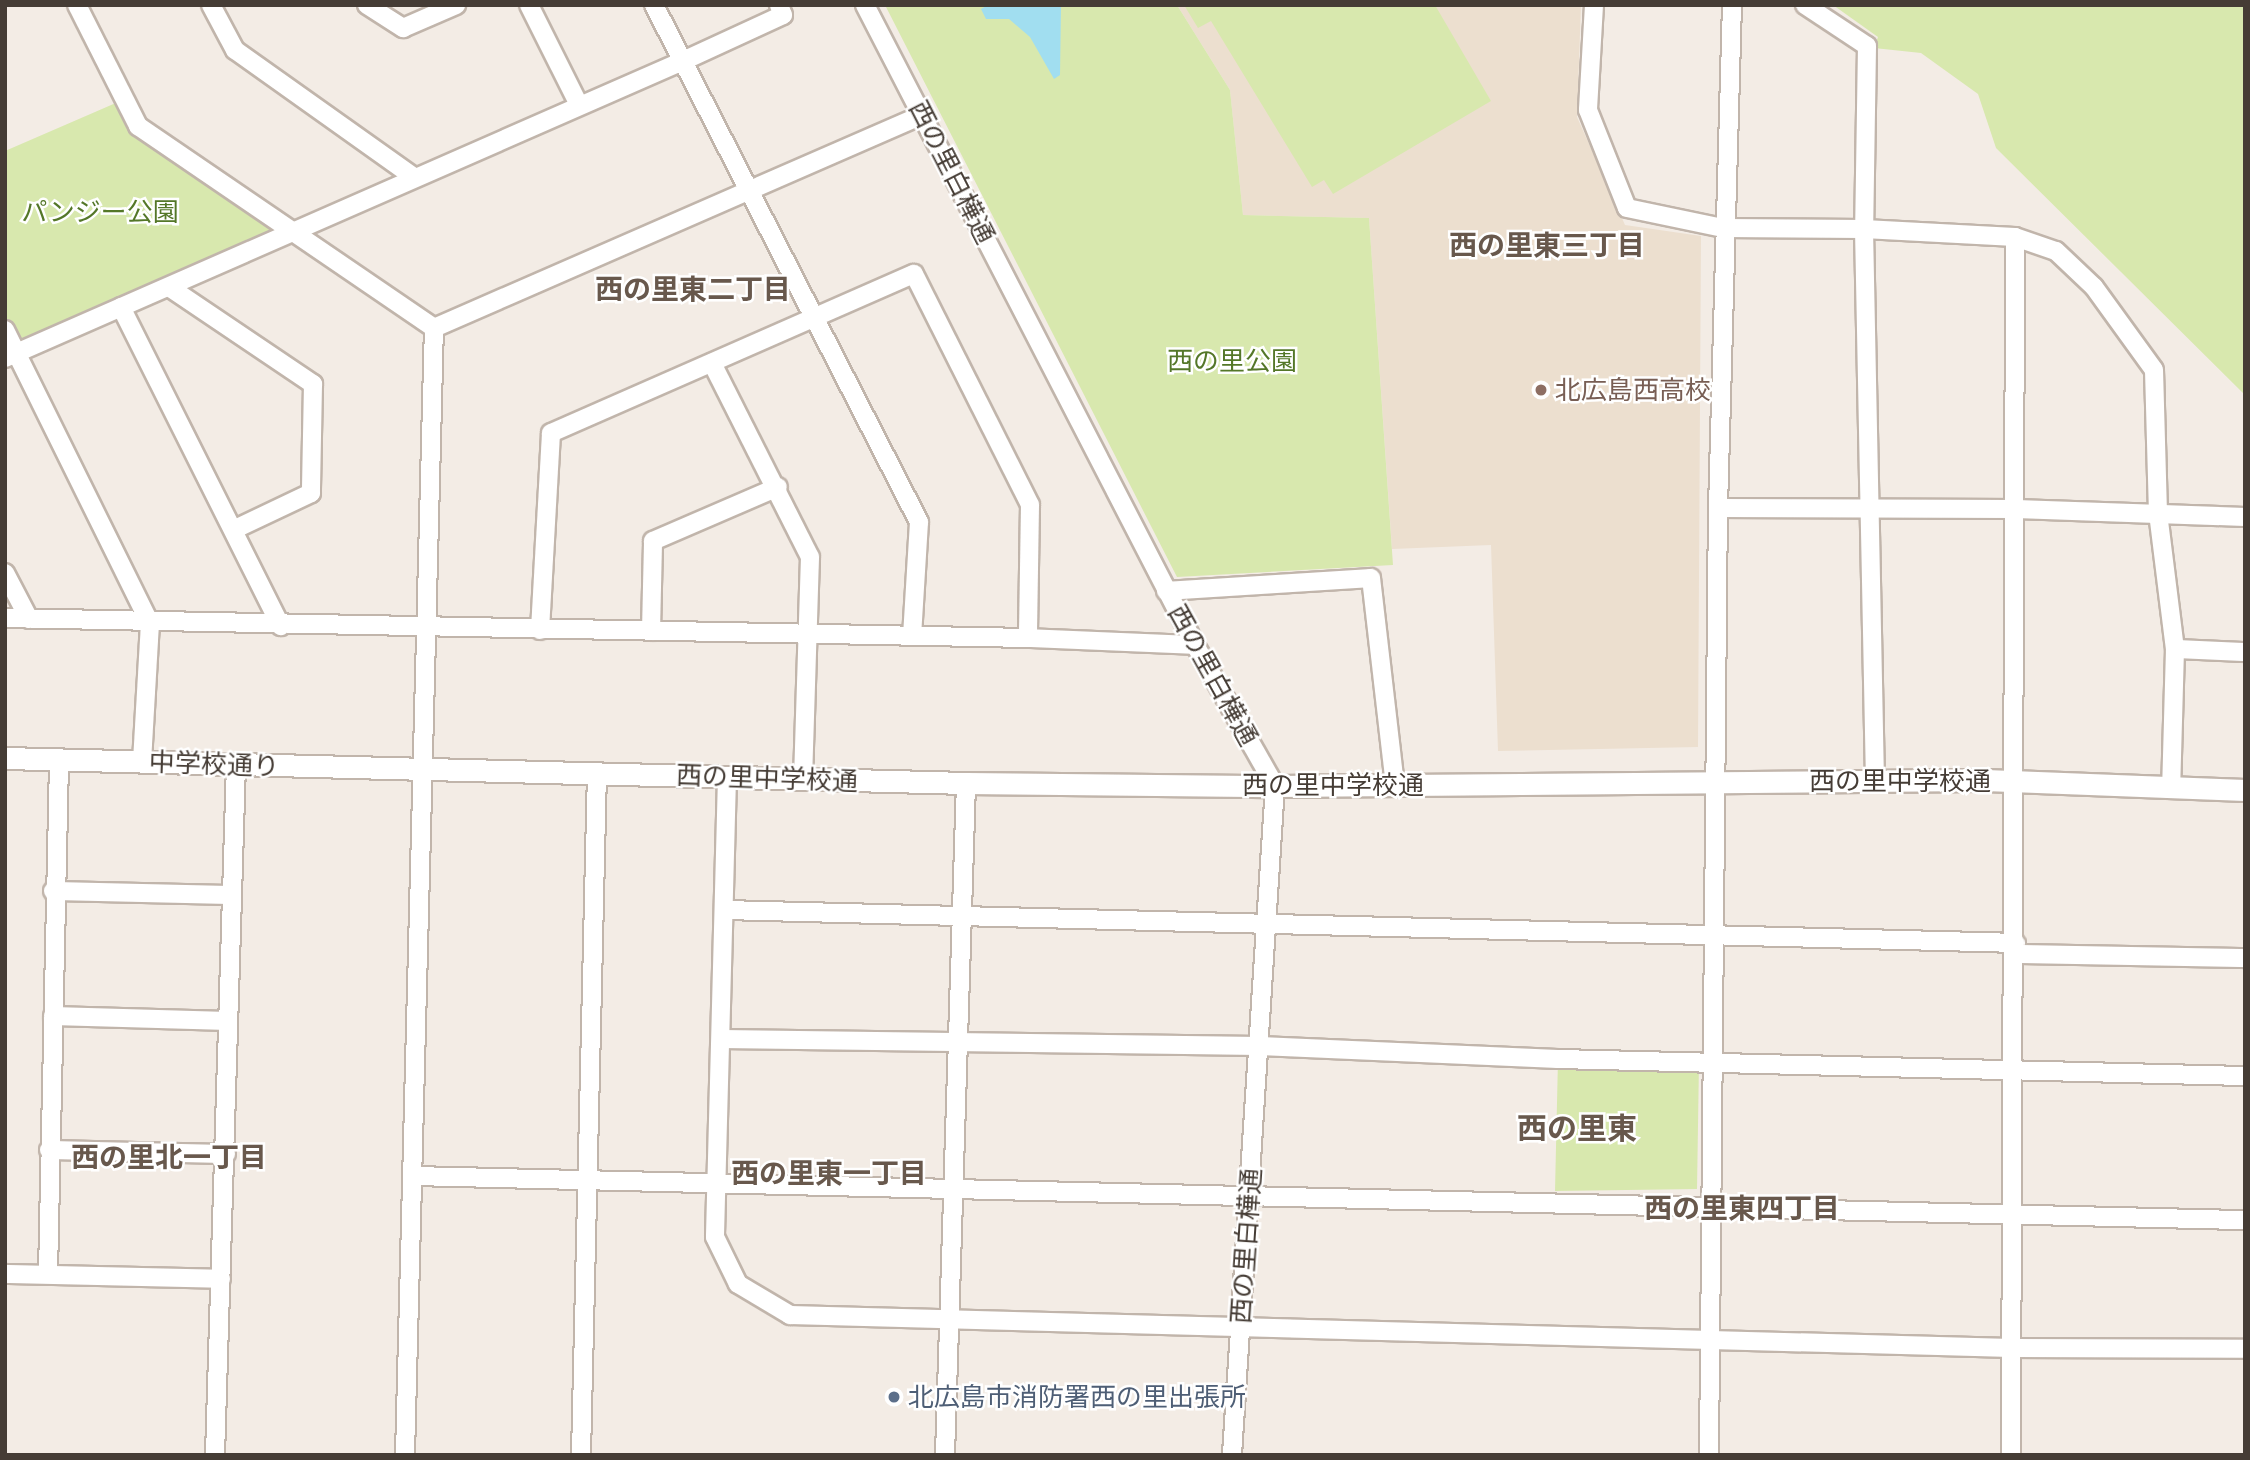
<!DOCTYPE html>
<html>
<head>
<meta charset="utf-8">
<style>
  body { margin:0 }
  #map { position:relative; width:2250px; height:1460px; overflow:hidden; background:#f3ece5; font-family:Mulish,"Noto Sans JP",sans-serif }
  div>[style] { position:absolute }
  .education>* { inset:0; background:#ecdfcf }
  .green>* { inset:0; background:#d8e8ae }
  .water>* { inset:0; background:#a1def0 }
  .roads { filter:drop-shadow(2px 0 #c1b5ab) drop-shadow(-2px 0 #c1b5ab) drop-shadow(0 2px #c1b5ab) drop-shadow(0 -2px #c1b5ab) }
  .minor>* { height:18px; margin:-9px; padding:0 9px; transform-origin:9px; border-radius:9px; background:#fff }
  .tertiary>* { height:21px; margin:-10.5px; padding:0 10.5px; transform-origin:10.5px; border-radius:10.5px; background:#fff }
  .dots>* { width:19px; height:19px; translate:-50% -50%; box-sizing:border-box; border:4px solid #fff; border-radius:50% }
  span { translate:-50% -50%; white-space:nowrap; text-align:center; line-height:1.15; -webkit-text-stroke:5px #fff; paint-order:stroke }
  .street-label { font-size:26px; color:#453c35 }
  .park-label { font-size:26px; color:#547728 }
  .education-label { font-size:26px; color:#785e54 }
  .left { translate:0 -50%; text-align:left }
  .service-label { font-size:26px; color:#4e5e75 }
  .neighbourhood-label { font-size:28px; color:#68584c; font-weight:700 }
  .quarter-label { font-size:30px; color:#68584c; font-weight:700 }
  .frame { position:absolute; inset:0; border:7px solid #453c35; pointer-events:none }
</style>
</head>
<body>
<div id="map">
  <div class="education">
    <div style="clip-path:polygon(1177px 5px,1581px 5px,1577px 117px,1625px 225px,1701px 236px,1698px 747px,1498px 751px,1491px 545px,1392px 549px,1369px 218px,1243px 215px,1230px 90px)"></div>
  </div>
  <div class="green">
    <div style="clip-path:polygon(885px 5px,1177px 5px,1230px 90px,1243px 215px,1369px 218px,1393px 565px,1177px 577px)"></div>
    <div style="clip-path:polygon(1184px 5px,1435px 5px,1491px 101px,1333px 194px,1324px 180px,1312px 187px,1211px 21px,1198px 28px)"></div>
    <div style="clip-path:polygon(1833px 5px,2245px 5px,2245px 395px,1996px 148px,1978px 94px,1921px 53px,1874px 48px,1878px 37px)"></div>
    <div style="clip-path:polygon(125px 99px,139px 126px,293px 232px,17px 353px,5px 330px,5px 151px)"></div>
    <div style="clip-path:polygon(1558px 1059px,1699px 1062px,1697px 1189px,1555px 1191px)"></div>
  </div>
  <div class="water">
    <div style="clip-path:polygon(988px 5px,1061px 5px,1060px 75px,1054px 79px,1030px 37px,1009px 19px,986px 19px,981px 9px)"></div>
  </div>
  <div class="roads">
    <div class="minor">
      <div style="left:77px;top:5px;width:136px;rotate:63.2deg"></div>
      <div style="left:138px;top:126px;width:358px;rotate:34.3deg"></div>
      <div style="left:211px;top:5px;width:51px;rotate:61.9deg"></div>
      <div style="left:235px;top:50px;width:219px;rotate:35.4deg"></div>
      <div style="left:367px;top:5px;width:43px;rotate:32.6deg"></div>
      <div style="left:403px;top:28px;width:58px;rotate:-23.5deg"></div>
      <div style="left:529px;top:5px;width:112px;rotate:63.4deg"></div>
      <div style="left:654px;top:5px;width:581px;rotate:62.86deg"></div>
      <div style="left:919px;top:522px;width:114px;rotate:93.5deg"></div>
      <div style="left:865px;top:5px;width:720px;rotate:62.72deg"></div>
      <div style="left:1195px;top:645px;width:162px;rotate:60.4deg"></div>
      <div style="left:1275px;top:786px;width:670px;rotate:93.68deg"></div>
      <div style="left:1594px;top:5px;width:105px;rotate:93.3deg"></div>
      <div style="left:1588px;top:110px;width:105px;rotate:68.3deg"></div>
      <div style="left:1627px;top:208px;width:98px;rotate:11.8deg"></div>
      <div style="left:1723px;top:228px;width:141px;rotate:0.4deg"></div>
      <div style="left:1864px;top:229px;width:151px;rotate:3deg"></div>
      <div style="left:2015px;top:237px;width:43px;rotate:18.9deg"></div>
      <div style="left:2056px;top:251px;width:52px;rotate:43.5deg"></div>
      <div style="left:2094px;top:287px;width:102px;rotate:54.1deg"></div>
      <div style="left:2154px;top:370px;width:143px;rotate:88.4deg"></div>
      <div style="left:2158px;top:513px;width:137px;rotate:82.9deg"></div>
      <div style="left:2175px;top:649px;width:139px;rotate:91.6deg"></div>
      <div style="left:1805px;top:5px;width:74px;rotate:33.5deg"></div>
      <div style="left:1867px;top:46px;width:183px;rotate:90.9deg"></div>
      <div style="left:1864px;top:229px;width:551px;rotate:88.86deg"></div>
      <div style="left:169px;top:287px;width:174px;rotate:34deg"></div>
      <div style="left:313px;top:384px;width:109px;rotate:91.1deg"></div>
      <div style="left:311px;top:493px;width:86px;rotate:154.6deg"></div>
      <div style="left:121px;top:307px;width:357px;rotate:63.4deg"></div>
      <div style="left:434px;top:328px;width:532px;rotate:-23.58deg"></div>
      <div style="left:5px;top:330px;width:327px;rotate:63.7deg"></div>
      <div style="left:150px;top:623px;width:139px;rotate:93.3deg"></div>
      <div style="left:5px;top:358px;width:740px;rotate:-23.66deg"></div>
      <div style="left:683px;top:61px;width:110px;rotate:-24.7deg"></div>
      <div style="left:783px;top:15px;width:11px;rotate:-112deg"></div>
      <div style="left:712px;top:363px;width:217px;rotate:63.2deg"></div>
      <div style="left:810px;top:557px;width:222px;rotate:91.8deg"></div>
      <div style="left:1718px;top:508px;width:298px;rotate:0.2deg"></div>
      <div style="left:2016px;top:509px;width:229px;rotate:2deg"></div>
      <div style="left:5px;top:573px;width:52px;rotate:62.4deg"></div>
      <div style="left:1166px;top:591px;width:205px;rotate:-3.6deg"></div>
      <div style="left:1371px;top:578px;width:208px;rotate:83.4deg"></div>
      <div style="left:5px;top:618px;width:1023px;rotate:1.12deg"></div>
      <div style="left:1028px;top:638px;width:167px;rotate:2.4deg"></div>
      <div style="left:540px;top:630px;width:197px;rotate:-86.8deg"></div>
      <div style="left:551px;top:433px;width:396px;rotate:-23.7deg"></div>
      <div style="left:914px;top:274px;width:258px;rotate:63.3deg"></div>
      <div style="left:1030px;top:505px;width:133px;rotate:90.9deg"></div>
      <div style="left:651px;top:631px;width:90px;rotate:-88.7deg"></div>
      <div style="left:653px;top:541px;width:136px;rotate:-23.4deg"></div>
      <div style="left:2175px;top:649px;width:70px;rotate:2.5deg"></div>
      <div style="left:727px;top:777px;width:460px;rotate:91.5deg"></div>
      <div style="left:715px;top:1237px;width:52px;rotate:63.9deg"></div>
      <div style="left:738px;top:1284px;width:61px;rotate:30.8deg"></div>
      <div style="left:790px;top:1315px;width:1222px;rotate:1.55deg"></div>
      <div style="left:2012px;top:1348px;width:233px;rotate:0.2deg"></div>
      <div style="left:53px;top:891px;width:178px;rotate:1.3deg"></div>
      <div style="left:724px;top:910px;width:1292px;rotate:1.46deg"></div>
      <div style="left:2016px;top:954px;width:229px;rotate:1deg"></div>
      <div style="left:53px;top:1016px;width:175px;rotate:1.6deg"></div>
      <div style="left:721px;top:1039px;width:539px;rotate:0.74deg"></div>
      <div style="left:1260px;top:1046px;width:298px;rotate:2.5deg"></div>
      <div style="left:1558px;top:1059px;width:687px;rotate:1.42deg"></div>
      <div style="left:49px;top:1150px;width:177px;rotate:1.3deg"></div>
      <div style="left:413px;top:1176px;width:1833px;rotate:1.38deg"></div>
      <div style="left:5px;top:1274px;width:216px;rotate:1.3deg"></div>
      <div style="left:48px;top:1274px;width:514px;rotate:-88.77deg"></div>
      <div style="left:215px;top:1455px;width:691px;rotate:-88.26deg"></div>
      <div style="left:405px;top:1455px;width:1127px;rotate:-88.53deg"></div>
      <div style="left:581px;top:1455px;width:683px;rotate:-88.66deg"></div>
      <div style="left:945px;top:1455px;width:672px;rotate:-88.21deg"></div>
      <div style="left:1709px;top:1455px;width:947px;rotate:-89.46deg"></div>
      <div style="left:1718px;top:508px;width:503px;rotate:-88.41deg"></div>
      <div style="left:2011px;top:1455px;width:1218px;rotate:-89.81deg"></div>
    </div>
    <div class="tertiary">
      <div style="left:5px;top:758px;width:961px;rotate:1.49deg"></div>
      <div style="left:966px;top:783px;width:309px;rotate:0.6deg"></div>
      <div style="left:1275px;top:786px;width:710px;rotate:-0.48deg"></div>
      <div style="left:1985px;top:780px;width:260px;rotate:2.2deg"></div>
    </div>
  </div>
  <div class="dots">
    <div style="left:1541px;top:390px;background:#8d6e63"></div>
    <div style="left:894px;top:1397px;background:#5c6f8a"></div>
  </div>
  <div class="street-label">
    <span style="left:952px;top:172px;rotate:63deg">西の里白樺通</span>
    <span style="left:1213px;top:675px;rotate:61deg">西の里白樺通</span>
    <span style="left:214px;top:764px;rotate:2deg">中学校通り</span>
    <span style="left:767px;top:778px;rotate:2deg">西の里中学校通</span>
    <span style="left:1900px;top:781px">西の里中学校通</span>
    <span style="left:1333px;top:785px">西の里中学校通</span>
    <span style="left:1246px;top:1246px;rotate:-86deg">西の里白樺通</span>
  </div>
  <div class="park-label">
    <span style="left:100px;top:212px">パンジー公園</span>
    <span style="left:1232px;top:361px">西の里公園</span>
  </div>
  <div class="education-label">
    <span class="left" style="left:1555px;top:390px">北広島西高校</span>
  </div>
  <div class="service-label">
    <span class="left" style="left:908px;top:1397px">北広島市消防署西の里出張所</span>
  </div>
  <div class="neighbourhood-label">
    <span style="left:1547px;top:245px">西の里東三丁目</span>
    <span style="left:693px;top:289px">西の里東二丁目</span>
    <span style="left:169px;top:1157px">西の里北一丁目</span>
    <span style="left:829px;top:1173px">西の里東一丁目</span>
    <span style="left:1742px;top:1208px">西の里東四丁目</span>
  </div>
  <div class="quarter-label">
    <span style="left:1577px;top:1128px">西の里東</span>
  </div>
  <div class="frame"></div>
</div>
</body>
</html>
